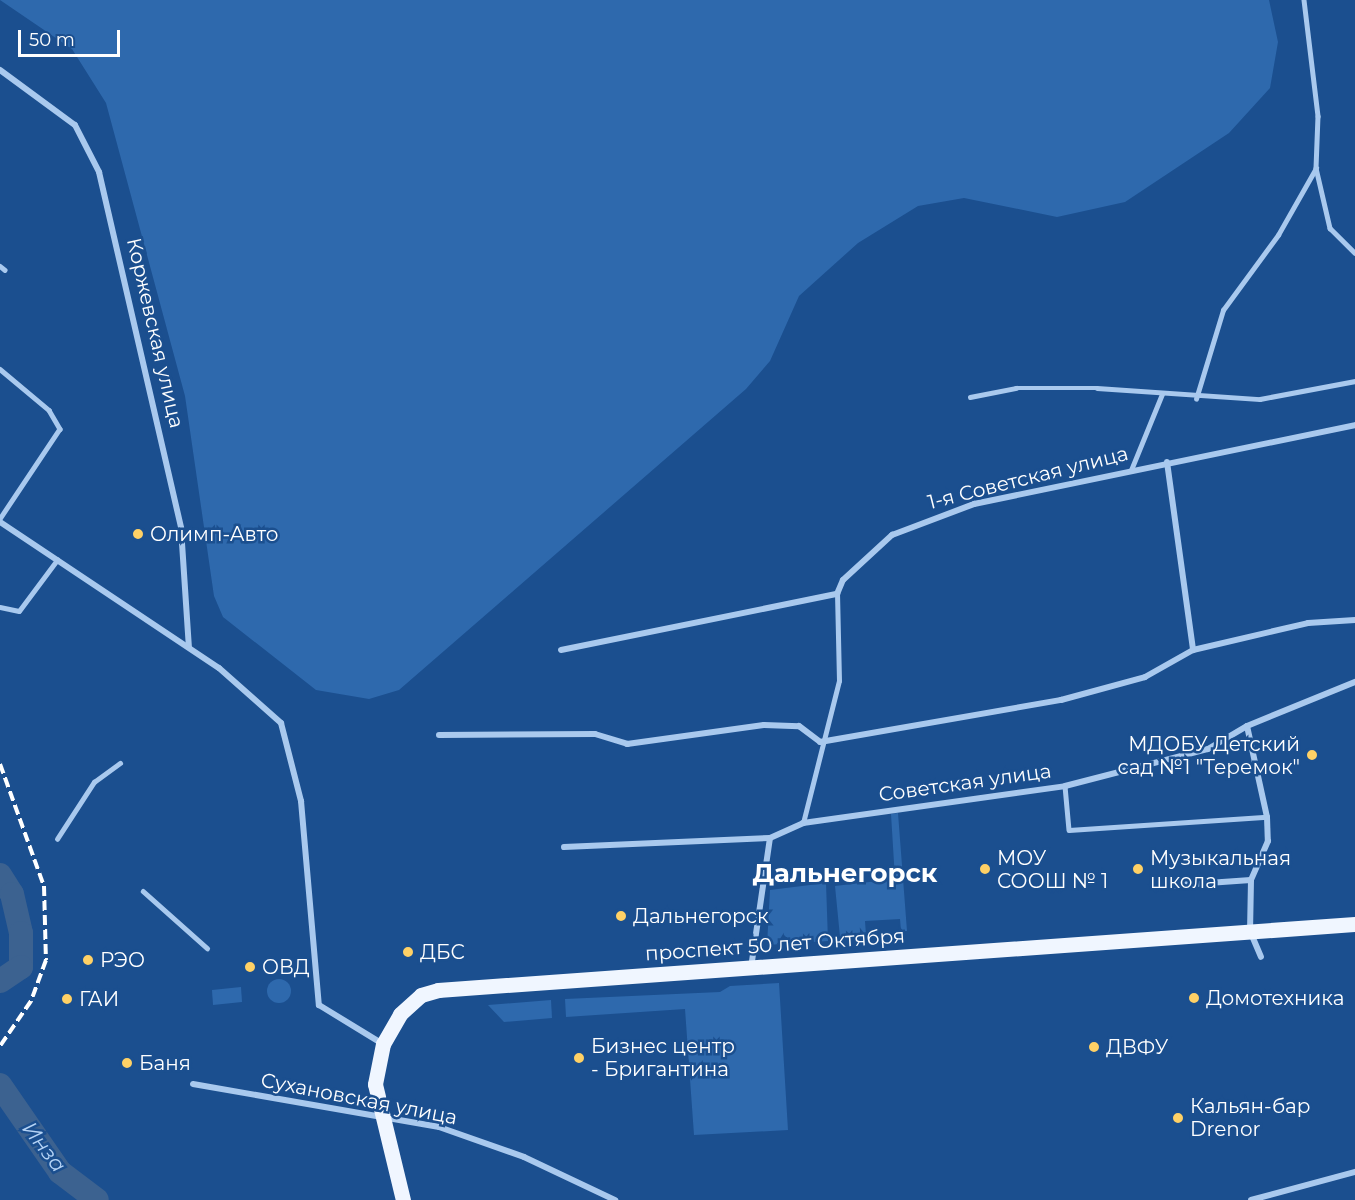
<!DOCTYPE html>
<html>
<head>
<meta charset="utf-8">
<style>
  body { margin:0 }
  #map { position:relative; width:1355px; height:1200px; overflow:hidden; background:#1b4f8f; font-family:Montserrat,sans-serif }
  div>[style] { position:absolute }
  .green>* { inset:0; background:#2e69ad }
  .round { border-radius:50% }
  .river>* { height:24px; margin:-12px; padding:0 12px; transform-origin:12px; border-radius:12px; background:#3c6290 }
  .lane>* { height:4.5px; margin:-2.25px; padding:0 2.25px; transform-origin:2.25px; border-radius:2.25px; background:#a9c9ee }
  .street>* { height:6px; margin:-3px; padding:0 3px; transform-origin:3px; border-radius:3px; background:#a9c9ee }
  .primary>* { height:15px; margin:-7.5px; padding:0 7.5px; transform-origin:7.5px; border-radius:7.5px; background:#f0f6ff }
  .rail>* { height:4px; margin-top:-2px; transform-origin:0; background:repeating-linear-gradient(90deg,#fff 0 10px,transparent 0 14.5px) }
  .dots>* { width:16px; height:16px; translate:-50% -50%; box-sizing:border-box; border:3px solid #1b4f8f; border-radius:50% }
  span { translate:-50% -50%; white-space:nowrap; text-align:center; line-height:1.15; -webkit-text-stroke:5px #1b4f8f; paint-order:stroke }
  .street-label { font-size:20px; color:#fff }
  .poi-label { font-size:20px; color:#fff }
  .left { translate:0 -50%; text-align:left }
  .right { translate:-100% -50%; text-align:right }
  .water-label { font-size:21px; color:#b5d3f5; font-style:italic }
  .district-label { font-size:26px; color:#fff; font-weight:700 }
  .scale { position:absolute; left:18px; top:30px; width:102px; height:27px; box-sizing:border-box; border:3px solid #fff; border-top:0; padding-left:8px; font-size:18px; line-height:21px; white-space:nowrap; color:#fff; -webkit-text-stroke:4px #1b4f8f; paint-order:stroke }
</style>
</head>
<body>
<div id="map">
  <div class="green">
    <div style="clip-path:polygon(0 0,1269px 0,1278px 42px,1270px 88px,1229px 133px,1125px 202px,1057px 217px,964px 198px,918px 206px,858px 243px,799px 296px,770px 361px,746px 389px,399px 690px,369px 699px,316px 690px,223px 617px,214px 596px,185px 396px,106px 103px,72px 49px)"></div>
    <div style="clip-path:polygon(898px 813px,907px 931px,901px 931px,900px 919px,865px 921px,866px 935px,840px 937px,835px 886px,895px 879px,891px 814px)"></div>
    <div style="clip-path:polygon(826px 883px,828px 941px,767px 945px,770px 890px)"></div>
    <div class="round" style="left:267px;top:979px;width:24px;height:24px"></div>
    <div style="clip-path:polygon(779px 983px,788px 1130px,694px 1135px,685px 1009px,566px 1017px,565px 999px,720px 992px,730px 986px)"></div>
    <div style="clip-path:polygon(241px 987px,242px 1002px,213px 1005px,212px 990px)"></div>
    <div style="clip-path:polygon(551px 1000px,552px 1018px,504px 1022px,488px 1005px)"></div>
  </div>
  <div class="river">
    <div style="left:0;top:875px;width:22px;rotate:58deg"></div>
    <div style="left:12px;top:894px;width:40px;rotate:77deg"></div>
    <div style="left:21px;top:933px;width:34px;rotate:90deg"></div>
    <div style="left:21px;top:967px;width:25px;rotate:146deg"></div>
    <div style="left:0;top:1085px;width:106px;rotate:55.4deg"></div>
    <div style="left:60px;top:1172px;width:46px;rotate:37.1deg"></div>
  </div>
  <div class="lane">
    <div style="left:1304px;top:0;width:117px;rotate:83.1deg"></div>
    <div style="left:1318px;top:116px;width:52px;rotate:92.2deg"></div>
    <div style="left:1316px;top:168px;width:62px;rotate:76.9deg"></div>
    <div style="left:1330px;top:228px;width:35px;rotate:45deg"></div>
    <div style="left:0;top:266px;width:6px;rotate:39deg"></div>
    <div style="left:0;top:369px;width:64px;rotate:39.9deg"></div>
    <div style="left:49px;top:410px;width:22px;rotate:60deg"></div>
    <div style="left:60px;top:429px;width:108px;rotate:123.7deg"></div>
    <div style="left:970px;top:397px;width:47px;rotate:-11.1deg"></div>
    <div style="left:1016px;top:388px;width:81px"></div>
    <div style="left:1097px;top:388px;width:163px;rotate:3.9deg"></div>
    <div style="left:1260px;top:399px;width:97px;rotate:-10.7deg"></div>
    <div style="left:1196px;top:399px;width:93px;rotate:-73.1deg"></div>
    <div style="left:1223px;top:310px;width:93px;rotate:-53.7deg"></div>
    <div style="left:1278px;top:235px;width:77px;rotate:-60.4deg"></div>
    <div style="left:1131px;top:470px;width:82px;rotate:-67.8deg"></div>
    <div style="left:0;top:607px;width:19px;rotate:12deg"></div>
    <div style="left:19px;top:611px;width:64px;rotate:-53.3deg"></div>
    <div style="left:1065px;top:786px;width:44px;rotate:84.8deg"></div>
    <div style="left:1069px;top:830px;width:198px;rotate:-3.8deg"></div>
    <div style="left:803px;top:823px;width:146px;rotate:-75.8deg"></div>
    <div style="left:839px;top:681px;width:87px;rotate:-91.3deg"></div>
    <div style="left:57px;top:839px;width:68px;rotate:-57deg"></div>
    <div style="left:94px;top:782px;width:32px;rotate:-36deg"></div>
    <div style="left:143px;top:891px;width:86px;rotate:41.7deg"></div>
  </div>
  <div class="street">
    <div style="left:0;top:70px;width:93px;rotate:36.3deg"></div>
    <div style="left:75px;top:125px;width:53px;rotate:62.9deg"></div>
    <div style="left:99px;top:172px;width:365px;rotate:77deg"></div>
    <div style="left:181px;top:528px;width:119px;rotate:86.2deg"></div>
    <div style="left:1167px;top:462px;width:190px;rotate:82.1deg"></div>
    <div style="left:0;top:522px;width:263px;rotate:33.7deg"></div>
    <div style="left:219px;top:668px;width:83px;rotate:41.6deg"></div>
    <div style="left:281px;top:723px;width:81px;rotate:75.6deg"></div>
    <div style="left:301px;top:801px;width:205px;rotate:85deg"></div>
    <div style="left:319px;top:1005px;width:75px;rotate:31.4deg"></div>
    <div style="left:561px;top:650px;width:282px;rotate:-11.5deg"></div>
    <div style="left:837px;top:594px;width:15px;rotate:-67deg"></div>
    <div style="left:843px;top:580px;width:67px;rotate:-42.6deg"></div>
    <div style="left:892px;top:535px;width:88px;rotate:-20.7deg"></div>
    <div style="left:974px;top:504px;width:389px;rotate:-11.7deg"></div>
    <div style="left:1247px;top:726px;width:93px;rotate:77.6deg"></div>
    <div style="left:1267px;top:817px;width:24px;rotate:88deg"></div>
    <div style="left:1268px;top:841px;width:43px;rotate:113.6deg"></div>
    <div style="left:1251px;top:880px;width:51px;rotate:91.1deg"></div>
    <div style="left:1250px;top:931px;width:28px;rotate:67deg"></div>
    <div style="left:439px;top:735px;width:156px;rotate:-0.4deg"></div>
    <div style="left:595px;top:734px;width:34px;rotate:17deg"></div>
    <div style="left:627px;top:744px;width:138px;rotate:-7.9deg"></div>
    <div style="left:764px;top:725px;width:35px;rotate:2deg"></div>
    <div style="left:799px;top:726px;width:26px;rotate:37deg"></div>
    <div style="left:820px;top:742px;width:245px;rotate:-9.9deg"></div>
    <div style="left:1061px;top:700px;width:87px;rotate:-15.3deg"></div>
    <div style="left:1145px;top:677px;width:55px;rotate:-29.4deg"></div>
    <div style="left:1193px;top:650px;width:118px;rotate:-13.2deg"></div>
    <div style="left:1308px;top:623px;width:47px;rotate:-3.7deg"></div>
    <div style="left:564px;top:847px;width:206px;rotate:-2.5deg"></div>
    <div style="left:770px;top:838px;width:36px;rotate:-24deg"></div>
    <div style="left:803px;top:823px;width:265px;rotate:-8deg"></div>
    <div style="left:1065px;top:786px;width:148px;rotate:-14.5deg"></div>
    <div style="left:1208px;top:749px;width:45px;rotate:-30.5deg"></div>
    <div style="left:1247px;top:726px;width:117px;rotate:-22.2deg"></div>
    <div style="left:1165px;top:886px;width:86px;rotate:-4deg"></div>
    <div style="left:751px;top:968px;width:131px;rotate:-81.7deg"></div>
    <div style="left:193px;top:1084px;width:250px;rotate:9.9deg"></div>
    <div style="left:439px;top:1127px;width:90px;rotate:19.4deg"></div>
    <div style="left:524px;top:1157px;width:101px;rotate:25.3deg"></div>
    <div style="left:1251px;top:1200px;width:108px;rotate:-15.1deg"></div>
  </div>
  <div class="primary">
    <div style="left:403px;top:1200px;width:119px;rotate:-103.6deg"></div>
    <div style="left:375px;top:1084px;width:41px;rotate:-78.7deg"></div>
    <div style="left:383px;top:1044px;width:34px;rotate:-60deg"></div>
    <div style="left:400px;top:1014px;width:28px;rotate:-42deg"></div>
    <div style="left:421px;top:995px;width:18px;rotate:-16deg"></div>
    <div style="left:438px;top:990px;width:919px;rotate:-4.12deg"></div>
  </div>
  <div class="rail">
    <div style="left:0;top:764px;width:130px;rotate:70.2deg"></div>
    <div style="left:44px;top:886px;width:74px;rotate:88.5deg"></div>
    <div style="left:46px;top:960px;width:44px;rotate:110.1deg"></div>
    <div style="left:31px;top:1001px;width:55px;rotate:124.6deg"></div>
  </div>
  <div class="dots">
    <div style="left:138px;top:534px;background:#ffd166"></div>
    <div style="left:1312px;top:755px;background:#ffd166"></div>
    <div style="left:985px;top:869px;background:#ffd166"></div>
    <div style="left:1138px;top:869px;background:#ffd166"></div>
    <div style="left:621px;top:916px;background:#ffd166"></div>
    <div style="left:408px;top:952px;background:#ffd166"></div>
    <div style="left:88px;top:960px;background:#ffd166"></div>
    <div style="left:250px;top:967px;background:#ffd166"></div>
    <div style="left:1194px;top:998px;background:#ffd166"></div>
    <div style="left:67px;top:999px;background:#ffd166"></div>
    <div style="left:1094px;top:1047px;background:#ffd166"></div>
    <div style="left:579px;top:1058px;background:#ffd166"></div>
    <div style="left:127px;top:1063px;background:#ffd166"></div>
    <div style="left:1178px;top:1118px;background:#ffd166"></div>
  </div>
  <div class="street-label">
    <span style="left:155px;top:333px;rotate:77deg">Коржевская улица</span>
    <span style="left:1028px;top:478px;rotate:-14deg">1-я Советская улица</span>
    <span style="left:965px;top:783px;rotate:-8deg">Советская улица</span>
    <span style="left:775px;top:945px;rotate:-4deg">проспект 50 лет Октября</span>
    <span style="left:359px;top:1099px;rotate:11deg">Сухановская улица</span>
  </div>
  <div class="poi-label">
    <span class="left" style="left:150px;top:534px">Олимп-Авто</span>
    <span class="right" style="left:1300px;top:756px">МДОБУ Детский<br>сад №1 "Теремок"</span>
    <span class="left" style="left:997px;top:870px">МОУ<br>СООШ № 1</span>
    <span class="left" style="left:1150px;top:870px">Музыкальная<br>школа</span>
    <span class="left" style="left:633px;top:916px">Дальнегорск</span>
    <span class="left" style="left:420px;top:952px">ДБС</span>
    <span class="left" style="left:100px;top:960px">РЭО</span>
    <span class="left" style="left:262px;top:967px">ОВД</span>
    <span class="left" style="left:1206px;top:998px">Домотехника</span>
    <span class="left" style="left:79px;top:999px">ГАИ</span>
    <span class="left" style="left:591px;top:1058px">Бизнес центр<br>- Бригантина</span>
    <span class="left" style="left:1106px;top:1047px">ДВФУ</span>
    <span class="left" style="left:139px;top:1063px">Баня</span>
    <span class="left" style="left:1190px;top:1118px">Кальян-бар<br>Drenor</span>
  </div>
  <div class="water-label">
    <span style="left:44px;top:1147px;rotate:53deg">Инза</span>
  </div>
  <div class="district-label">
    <span style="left:845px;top:874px">Дальнегорск</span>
  </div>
  <div class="scale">50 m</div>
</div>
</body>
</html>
